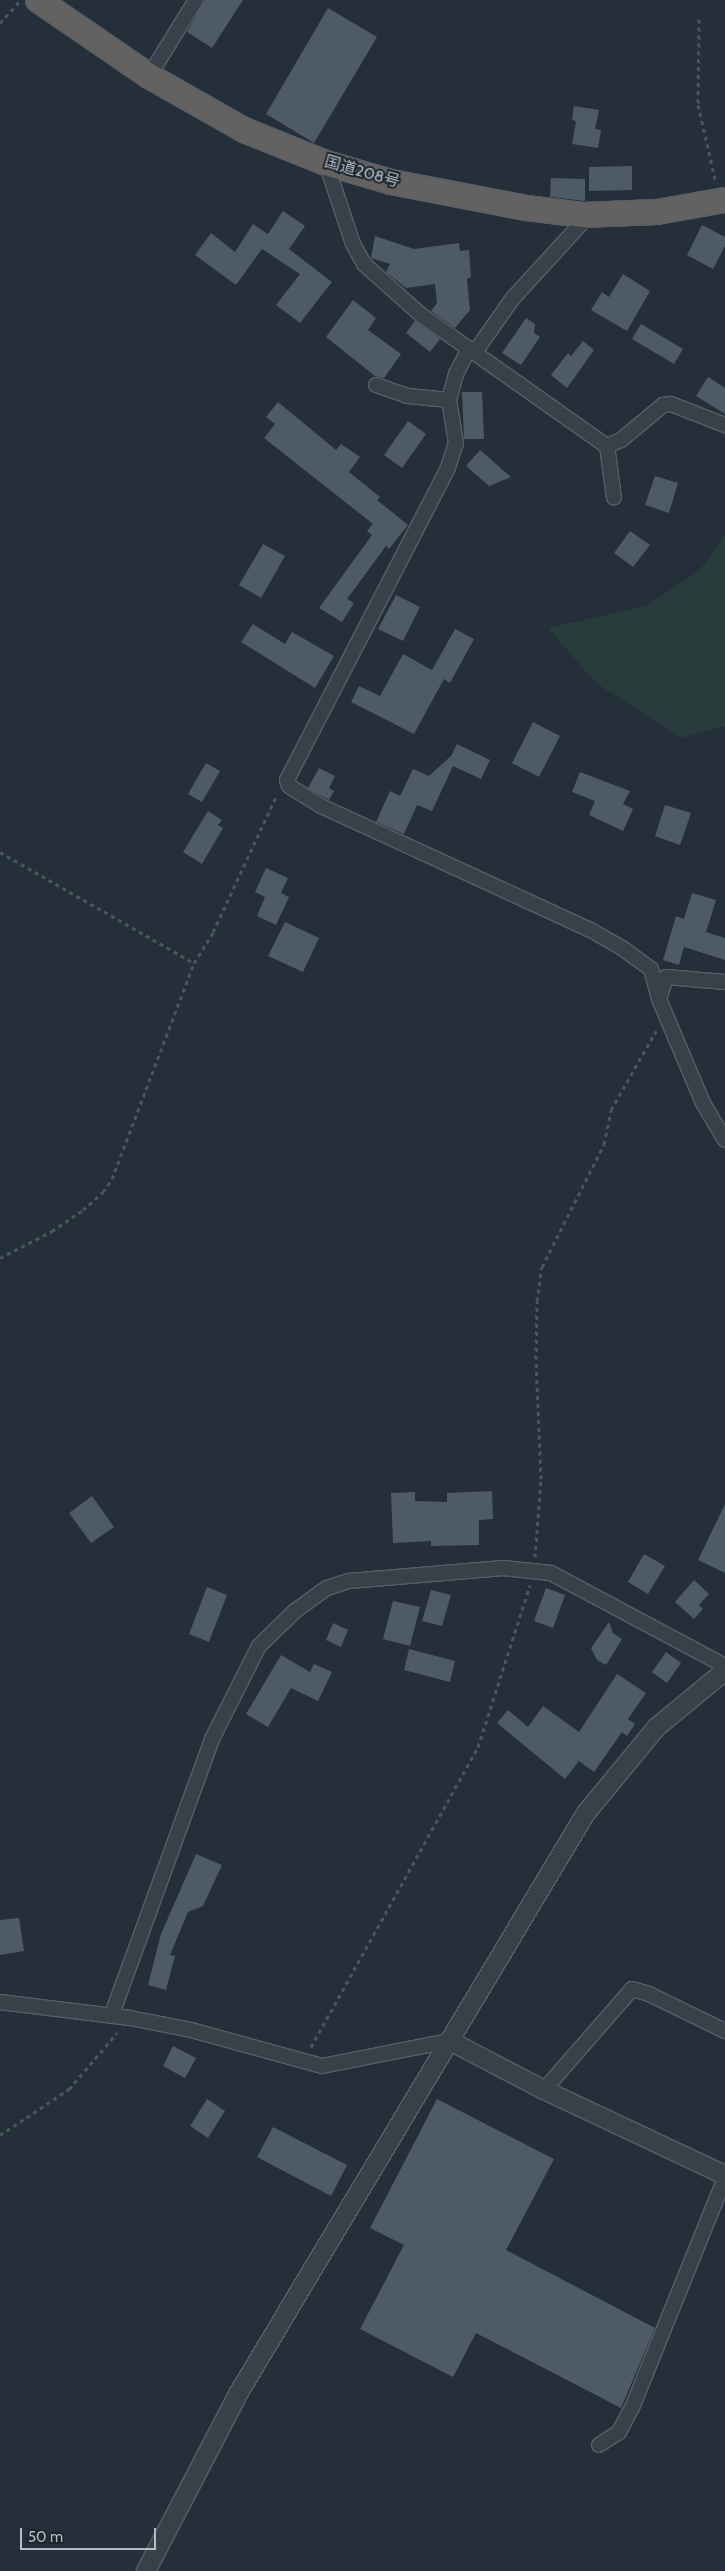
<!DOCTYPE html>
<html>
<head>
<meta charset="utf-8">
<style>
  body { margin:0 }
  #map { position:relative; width:725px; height:2571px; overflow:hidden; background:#252f3a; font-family:Cabin,"Noto Sans JP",sans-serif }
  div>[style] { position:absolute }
  .green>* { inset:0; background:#283c3c }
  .building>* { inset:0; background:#4e5a65 }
  .path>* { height:3px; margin-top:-1.5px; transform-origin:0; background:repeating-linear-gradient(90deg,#46595a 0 4px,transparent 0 8px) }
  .roads { filter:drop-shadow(1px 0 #565f68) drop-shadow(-1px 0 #565f68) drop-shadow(0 1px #565f68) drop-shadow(0 -1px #565f68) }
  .minor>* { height:14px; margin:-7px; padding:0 7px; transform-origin:7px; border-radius:7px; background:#38414a }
  .tertiary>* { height:18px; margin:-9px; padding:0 9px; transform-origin:9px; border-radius:9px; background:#38414a }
  .trunk>* { height:24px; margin:-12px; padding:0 12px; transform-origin:12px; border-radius:12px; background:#636260 }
  span { translate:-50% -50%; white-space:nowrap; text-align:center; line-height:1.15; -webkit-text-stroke:4px #1d262f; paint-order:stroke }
  .street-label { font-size:16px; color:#b4bcc6 }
  .scale { position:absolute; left:20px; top:2528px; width:136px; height:22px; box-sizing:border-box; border:2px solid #b4bcc6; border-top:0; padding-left:6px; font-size:15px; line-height:18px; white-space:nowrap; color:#b4bcc6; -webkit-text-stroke:4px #1d262f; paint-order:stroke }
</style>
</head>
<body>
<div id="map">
  <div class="green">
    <div style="clip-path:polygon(725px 536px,725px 726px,681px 738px,596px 683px,548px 628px,646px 606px,699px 571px)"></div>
  </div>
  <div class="building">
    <div style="clip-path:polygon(205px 0,243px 0,212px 48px,187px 32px)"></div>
    <div style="clip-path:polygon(328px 8px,377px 37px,314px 143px,266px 114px)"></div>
    <div style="clip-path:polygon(574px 106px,599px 110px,595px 129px,601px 130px,598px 148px,572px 144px,576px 122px,572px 119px)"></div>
    <div style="clip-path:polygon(632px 166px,632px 190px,589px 191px,589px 167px)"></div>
    <div style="clip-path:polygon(551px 178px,585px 179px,585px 201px,550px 197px)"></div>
    <div style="clip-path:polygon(283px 211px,305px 226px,289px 249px,332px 282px,300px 323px,276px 305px,300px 274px,262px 249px,236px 285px,195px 255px,211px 233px,235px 252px,253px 224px,268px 234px)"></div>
    <div style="clip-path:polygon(702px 225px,725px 237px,725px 246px,713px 269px,687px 255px)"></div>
    <div style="clip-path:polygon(375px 236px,414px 249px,459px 243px,460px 251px,469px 250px,471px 277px,467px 279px,470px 310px,455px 328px,431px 311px,437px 303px,435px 284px,406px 288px,386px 272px,390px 264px,371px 258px)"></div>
    <div style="clip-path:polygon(623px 274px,650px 291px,627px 331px,591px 310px,602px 292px,609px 297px)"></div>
    <div style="clip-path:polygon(353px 300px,376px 318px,368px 330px,401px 354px,384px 378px,375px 376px,326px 337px)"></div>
    <div style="clip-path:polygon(526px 318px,535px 324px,534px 333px,540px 337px,521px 365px,502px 353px)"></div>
    <div style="clip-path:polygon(415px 321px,440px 339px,430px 352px,406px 333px)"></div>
    <div style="clip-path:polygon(641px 324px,683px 349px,674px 364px,632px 339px)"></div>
    <div style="clip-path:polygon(583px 341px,594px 350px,567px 388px,551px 375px,568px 353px,571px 356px)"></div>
    <div style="clip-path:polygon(708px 377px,725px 388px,725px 414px,696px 396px)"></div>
    <div style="clip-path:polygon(462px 392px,482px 392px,484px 439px,464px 439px)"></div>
    <div style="clip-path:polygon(278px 402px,336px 450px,341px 444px,360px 457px,349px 472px,380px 497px,377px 500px,408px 525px,389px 549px,386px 546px,347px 599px,354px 603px,342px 622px,319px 608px,372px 535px,367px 531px,373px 524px,264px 438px,275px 424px,266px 417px)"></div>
    <div style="clip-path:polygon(408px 421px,426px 434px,402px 468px,384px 455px)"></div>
    <div style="clip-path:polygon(480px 450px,511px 477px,489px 486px,466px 466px)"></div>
    <div style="clip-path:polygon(655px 476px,678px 483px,669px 513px,645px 505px)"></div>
    <div style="clip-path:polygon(630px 531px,650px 545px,633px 567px,614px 553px)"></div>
    <div style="clip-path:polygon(263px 544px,285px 556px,261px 598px,239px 585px)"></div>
    <div style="clip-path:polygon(396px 595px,420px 607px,403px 641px,378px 629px)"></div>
    <div style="clip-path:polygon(253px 624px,285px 644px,292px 632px,334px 656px,315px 688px,241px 642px)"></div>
    <div style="clip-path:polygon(455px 629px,474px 639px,450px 683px,444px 679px,414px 734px,351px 702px,359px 686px,380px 696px,403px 654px,432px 670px)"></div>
    <div style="clip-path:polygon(533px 722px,560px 736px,539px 777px,512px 763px)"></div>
    <div style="clip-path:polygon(457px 744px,490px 760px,481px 779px,453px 766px,432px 811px,417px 805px,404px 834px,376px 822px,390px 791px,400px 796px,413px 769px,429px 776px,451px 756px)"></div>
    <div style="clip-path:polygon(206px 763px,220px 771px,202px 802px,188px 794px)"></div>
    <div style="clip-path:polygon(319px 768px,335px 776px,329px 788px,334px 791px,329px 800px,308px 788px)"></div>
    <div style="clip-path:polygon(580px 772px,630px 791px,623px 804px,633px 809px,623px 831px,589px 815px,595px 801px,572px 792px)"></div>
    <div style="clip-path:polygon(665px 805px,691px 813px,680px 845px,655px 836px)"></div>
    <div style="clip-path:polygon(208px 811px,222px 820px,218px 825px,223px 828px,202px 864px,183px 852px)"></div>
    <div style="clip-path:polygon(266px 868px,288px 878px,281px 893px,289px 897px,276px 925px,257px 916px,265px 897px,255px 892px)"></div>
    <div style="clip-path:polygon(692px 893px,716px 900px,706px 932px,725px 938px,725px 960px,684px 947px,679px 965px,663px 960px,676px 916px,684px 919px)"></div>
    <div style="clip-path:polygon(285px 922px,319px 938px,303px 972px,268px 956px)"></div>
    <div style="clip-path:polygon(492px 1491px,493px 1519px,479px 1520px,479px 1545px,431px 1546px,431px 1541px,393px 1543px,391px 1493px,415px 1492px,415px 1501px,447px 1502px,447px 1493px)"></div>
    <div style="clip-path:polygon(92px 1496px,114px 1527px,91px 1543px,69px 1513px)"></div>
    <div style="clip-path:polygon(725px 1504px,725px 1573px,698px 1560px)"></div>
    <div style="clip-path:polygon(644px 1554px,665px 1566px,648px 1594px,628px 1582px)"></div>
    <div style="clip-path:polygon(694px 1580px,709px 1594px,699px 1605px,703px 1609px,694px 1619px,675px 1602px)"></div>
    <div style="clip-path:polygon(207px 1587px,227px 1595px,209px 1642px,189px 1634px)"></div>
    <div style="clip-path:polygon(546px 1588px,565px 1595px,553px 1628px,534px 1621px)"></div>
    <div style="clip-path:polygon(431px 1590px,451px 1595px,442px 1626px,422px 1621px)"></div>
    <div style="clip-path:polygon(393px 1601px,420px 1607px,410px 1646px,383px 1639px)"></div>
    <div style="clip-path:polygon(609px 1622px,613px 1633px,622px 1639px,606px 1665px,597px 1660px,591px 1648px)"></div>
    <div style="clip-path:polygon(333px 1623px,348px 1630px,341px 1647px,326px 1640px)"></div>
    <div style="clip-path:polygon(409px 1649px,455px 1661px,450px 1682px,404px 1670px)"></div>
    <div style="clip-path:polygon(666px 1652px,681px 1663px,667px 1683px,652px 1672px)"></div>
    <div style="clip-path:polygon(281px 1655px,310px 1672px,314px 1664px,332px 1672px,318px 1701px,291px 1688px,268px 1727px,246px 1714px)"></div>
    <div style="clip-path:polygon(617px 1674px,646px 1693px,628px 1719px,635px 1724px,627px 1736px,622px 1732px,594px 1772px,579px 1761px,565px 1779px,497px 1723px,508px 1710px,528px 1727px,543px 1706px,579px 1732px)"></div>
    <div style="clip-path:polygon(196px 1854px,222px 1865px,203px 1906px,188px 1912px,170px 1955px,175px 1956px,166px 1990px,148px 1985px,161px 1934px)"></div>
    <div style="clip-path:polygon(19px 1918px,24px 1951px,0 1955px,0 1920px)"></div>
    <div style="clip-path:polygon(173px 2046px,196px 2058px,185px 2078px,163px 2066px)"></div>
    <div style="clip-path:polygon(207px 2099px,225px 2111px,208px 2138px,190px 2126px)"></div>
    <div style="clip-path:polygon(437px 2099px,554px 2159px,506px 2250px,655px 2328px,621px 2408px,476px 2333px,453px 2377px,360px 2329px,404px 2245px,370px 2228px)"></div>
    <div style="clip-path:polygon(273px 2127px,347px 2165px,331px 2196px,257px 2157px)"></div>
  </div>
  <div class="path">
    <div style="left:699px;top:19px;width:86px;rotate:90.7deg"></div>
    <div style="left:698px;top:105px;width:80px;rotate:77deg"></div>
    <div style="left:0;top:23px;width:28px;rotate:-48deg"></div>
    <div style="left:0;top:852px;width:224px;rotate:29.8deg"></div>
    <div style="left:0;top:1258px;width:59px;rotate:-27.4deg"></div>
    <div style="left:52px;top:1231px;width:37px;rotate:-34deg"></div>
    <div style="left:83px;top:1210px;width:27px;rotate:-42deg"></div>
    <div style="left:103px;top:1192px;width:16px;rotate:-55deg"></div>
    <div style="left:112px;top:1179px;width:231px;rotate:-69.2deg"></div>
    <div style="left:194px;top:963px;width:36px;rotate:-58deg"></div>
    <div style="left:213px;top:932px;width:151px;rotate:-65deg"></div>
    <div style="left:535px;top:1557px;width:78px;rotate:-85.6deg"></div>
    <div style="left:541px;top:1479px;width:120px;rotate:-92.4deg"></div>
    <div style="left:536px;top:1359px;width:58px;rotate:-89deg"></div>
    <div style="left:537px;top:1301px;width:34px;rotate:-82deg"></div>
    <div style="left:542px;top:1267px;width:138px;rotate:-63.2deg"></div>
    <div style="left:604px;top:1144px;width:35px;rotate:-78deg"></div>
    <div style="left:611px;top:1110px;width:91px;rotate:-60.3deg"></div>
    <div style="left:311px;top:2047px;width:343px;rotate:-60.9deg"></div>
    <div style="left:478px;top:1747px;width:170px;rotate:-72.2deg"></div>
    <div style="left:0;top:2135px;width:83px;rotate:-33.7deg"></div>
    <div style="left:69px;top:2089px;width:74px;rotate:-49.4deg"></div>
  </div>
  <div class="roads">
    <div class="minor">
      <div style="left:149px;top:76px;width:89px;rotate:-58.3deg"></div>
      <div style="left:326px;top:163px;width:85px;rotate:71.6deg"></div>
      <div style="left:353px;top:244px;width:23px;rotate:61deg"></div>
      <div style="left:364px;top:264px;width:76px;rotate:41.8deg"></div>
      <div style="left:421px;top:315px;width:228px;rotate:35.2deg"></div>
      <div style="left:607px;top:446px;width:52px;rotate:82.3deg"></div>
      <div style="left:475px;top:352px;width:66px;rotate:-54.9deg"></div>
      <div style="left:513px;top:298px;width:99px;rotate:-47.5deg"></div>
      <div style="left:580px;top:225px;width:10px;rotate:-73deg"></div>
      <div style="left:376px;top:385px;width:34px;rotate:19deg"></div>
      <div style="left:408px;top:396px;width:41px;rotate:5.6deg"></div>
      <div style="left:449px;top:400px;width:27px;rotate:-75deg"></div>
      <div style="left:456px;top:374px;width:29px;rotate:-63deg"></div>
      <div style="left:449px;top:400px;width:44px;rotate:80.8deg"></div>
      <div style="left:456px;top:443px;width:26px;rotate:108deg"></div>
      <div style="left:448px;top:468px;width:351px;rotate:117.3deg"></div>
      <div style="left:287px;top:780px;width:6px;rotate:72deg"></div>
      <div style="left:289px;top:786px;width:38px;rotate:32deg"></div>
      <div style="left:321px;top:806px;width:295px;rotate:24.7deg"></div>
      <div style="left:589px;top:929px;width:38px;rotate:30deg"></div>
      <div style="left:622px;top:948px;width:36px;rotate:36deg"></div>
      <div style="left:651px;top:969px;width:31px;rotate:75deg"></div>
      <div style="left:659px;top:999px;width:113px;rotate:67.1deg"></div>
      <div style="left:703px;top:1103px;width:43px;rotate:59.3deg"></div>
      <div style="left:607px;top:446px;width:15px;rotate:-23deg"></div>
      <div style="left:621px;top:440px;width:55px;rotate:-39.8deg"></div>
      <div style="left:663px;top:405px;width:8px;rotate:-7deg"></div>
      <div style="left:671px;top:404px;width:58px;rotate:21.3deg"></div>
      <div style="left:659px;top:999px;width:23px;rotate:-72deg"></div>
      <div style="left:666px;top:977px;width:59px;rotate:4.8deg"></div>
      <div style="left:0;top:2002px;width:131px;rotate:7deg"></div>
      <div style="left:130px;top:2018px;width:62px;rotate:11.1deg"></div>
      <div style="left:191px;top:2030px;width:136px;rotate:15.4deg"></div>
      <div style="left:322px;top:2066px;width:130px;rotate:-11.1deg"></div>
      <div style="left:112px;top:2014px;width:293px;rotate:-70deg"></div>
      <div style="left:212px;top:1739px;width:104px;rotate:-63.2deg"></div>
      <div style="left:259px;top:1646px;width:50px;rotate:-44.2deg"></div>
      <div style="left:295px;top:1611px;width:39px;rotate:-36deg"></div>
      <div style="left:327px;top:1588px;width:23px;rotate:-18deg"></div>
      <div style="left:349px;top:1581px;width:155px;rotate:-4.8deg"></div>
      <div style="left:503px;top:1568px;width:48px;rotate:5.9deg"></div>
      <div style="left:551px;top:1573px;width:197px;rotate:28.1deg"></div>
      <div style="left:544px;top:2090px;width:134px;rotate:-48.9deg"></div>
      <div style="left:632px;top:1989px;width:18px;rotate:16deg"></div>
      <div style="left:649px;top:1994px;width:85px;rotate:26deg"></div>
      <div style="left:599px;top:2445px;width:24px;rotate:-33deg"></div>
      <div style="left:619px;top:2432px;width:27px;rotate:-62deg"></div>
      <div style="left:632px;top:2408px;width:248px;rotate:-68deg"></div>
    </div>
    <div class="tertiary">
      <div style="left:450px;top:2041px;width:106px;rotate:27.5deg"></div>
      <div style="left:544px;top:2090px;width:200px;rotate:25.2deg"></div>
      <div style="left:146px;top:2571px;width:199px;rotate:-62.5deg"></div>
      <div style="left:238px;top:2394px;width:677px;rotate:-59.08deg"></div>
      <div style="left:586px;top:1813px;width:112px;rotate:-50.5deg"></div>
      <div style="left:657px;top:1727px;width:88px;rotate:-39.5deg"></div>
    </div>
    <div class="trunk">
      <div style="left:38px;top:0;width:135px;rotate:34.4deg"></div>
      <div style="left:149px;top:76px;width:109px;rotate:29.6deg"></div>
      <div style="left:244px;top:130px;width:88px;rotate:21.9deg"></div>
      <div style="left:326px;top:163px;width:68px;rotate:16.3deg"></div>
      <div style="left:391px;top:182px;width:137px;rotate:10.9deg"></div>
      <div style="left:526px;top:208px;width:57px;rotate:7deg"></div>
      <div style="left:583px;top:215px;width:74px;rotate:-2.3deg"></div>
      <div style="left:657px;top:212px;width:69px;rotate:-10deg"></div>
    </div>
  </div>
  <div class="street-label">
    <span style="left:362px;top:172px;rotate:16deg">国道208号</span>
  </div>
  <div class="scale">50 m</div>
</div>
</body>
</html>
